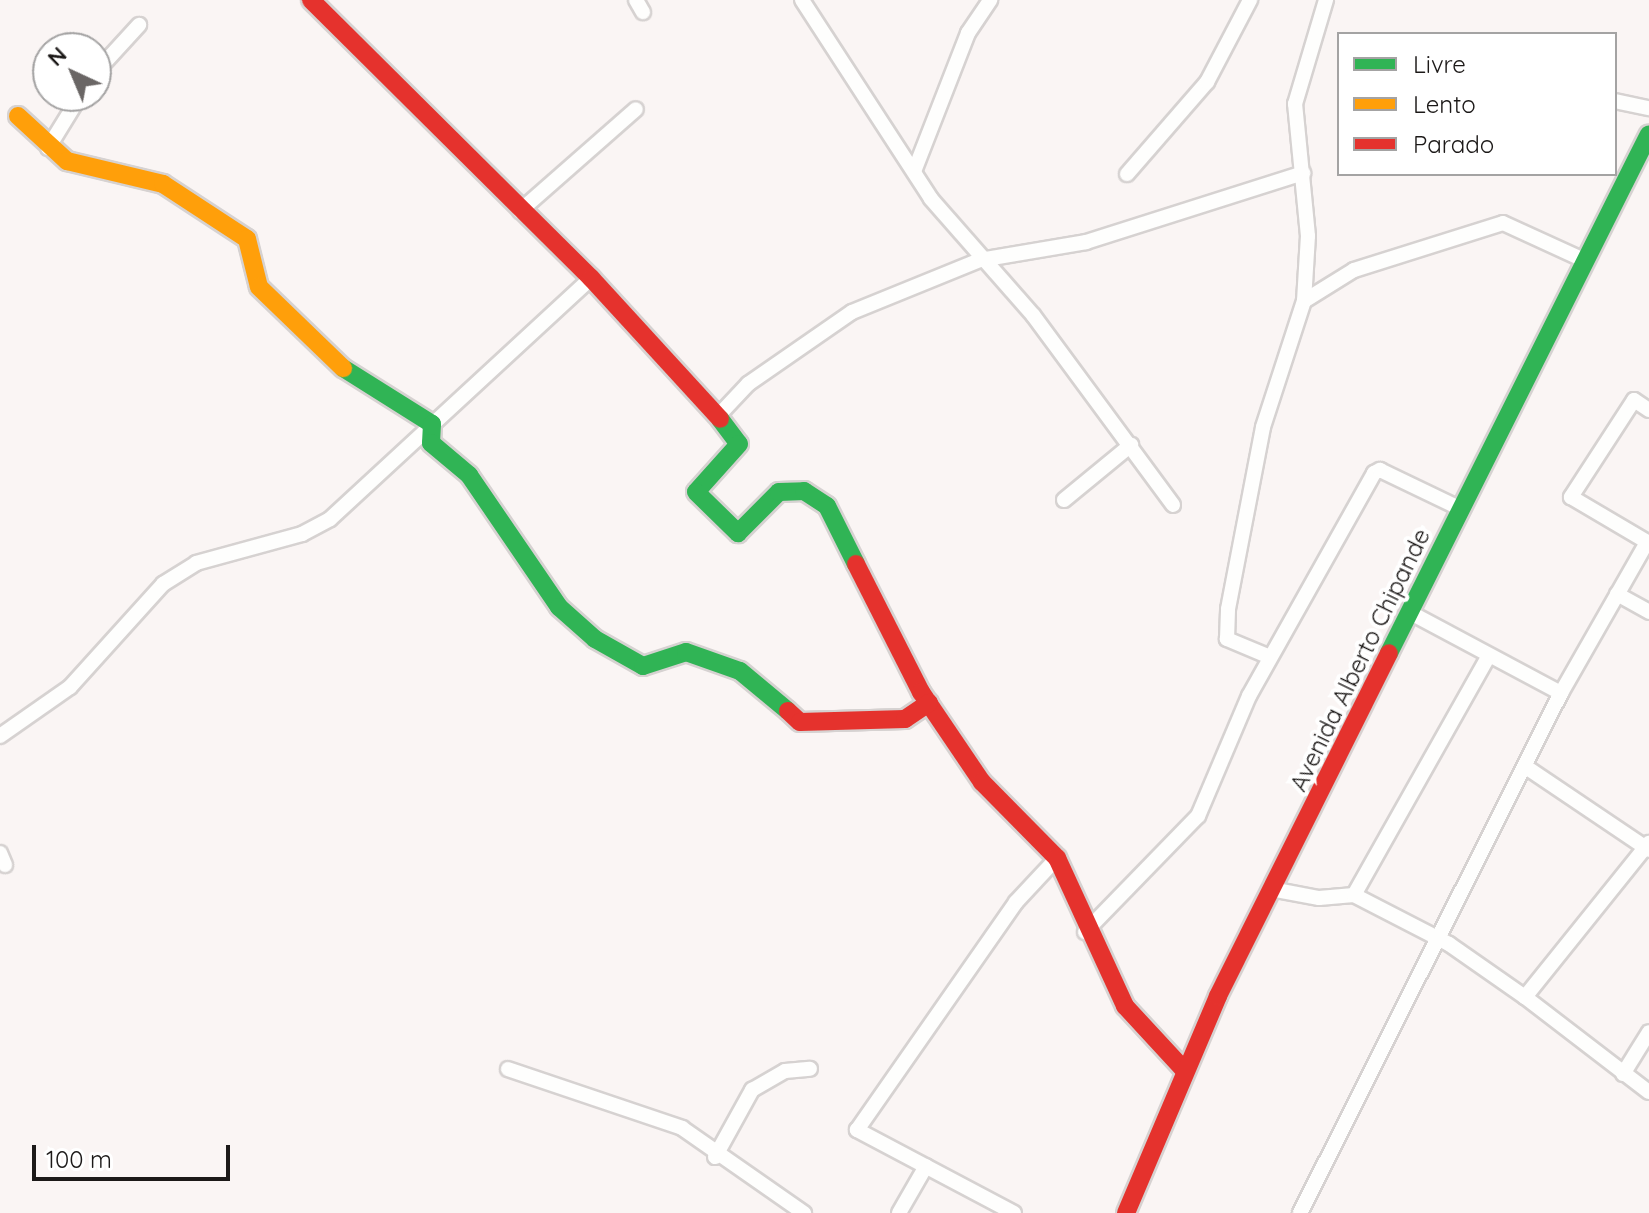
<!DOCTYPE html>
<html>
<head>
<meta charset="utf-8">
<style>
  body { margin:0 }
  #map { position:relative; width:1649px; height:1213px; overflow:hidden; background:#faf5f4; font-family:Quicksand,sans-serif }
  div>[style] { position:absolute }
  .roads { filter:drop-shadow(2px 0 #d6d2d1) drop-shadow(-2px 0 #d6d2d1) drop-shadow(0 2px #d6d2d1) drop-shadow(0 -2px #d6d2d1) }
  .street>* { height:14px; margin:-7px; padding:0 7px; transform-origin:7px; border-radius:7px; background:#fefefd }
  .fast>* { height:18px; margin:-9px; padding:0 9px; transform-origin:9px; border-radius:9px; background:#30b455 }
  .slow>* { height:18px; margin:-9px; padding:0 9px; transform-origin:9px; border-radius:9px; background:#ff9f0a }
  .jam>* { height:18px; margin:-9px; padding:0 9px; transform-origin:9px; border-radius:9px; background:#e5322d }
  span { translate:-50% -50%; white-space:nowrap; text-align:center; line-height:1.15; -webkit-text-stroke:8px #fff; paint-order:stroke }
  .street-label { font-size:24px; color:#1c1918 }
  .legend { position:absolute; left:1337px; top:32px; width:280px; height:144px; box-sizing:border-box; background:#fff; border:2px solid #a4a3a3; margin:0; padding:10px 14px; list-style:none; font-size:24px; color:#1c1918 }
  .legend li { display:flex; align-items:center; gap:16px; height:40px }
  .legend b { width:40px; border:2px solid #a4a3a3 }
  .north { position:absolute; left:32px; top:32px; width:80px; height:80px; box-sizing:border-box; background:#fff; border:2px solid #a4a3a3; border-radius:50%; rotate:316deg; font-size:22px; font-weight:700; line-height:32px; text-align:center; color:#1c1918 }
  .north::after { content:''; display:block; margin:auto; width:28px; height:36px; background:#6a6665; clip-path:polygon(50% 0,100% 100%,50% 72%,0 100%) }
  .scale { position:absolute; left:32px; top:1145px; width:198px; height:36px; box-sizing:border-box; border:4px solid #1c1918; border-top:0; padding-left:10px; font-size:24px; line-height:28px; white-space:nowrap; color:#1c1918; -webkit-text-stroke:6px #fff; paint-order:stroke }
</style>
</head>
<body>
<div id="map">
  <div class="roads">
    <div class="street">
      <div style="left:636px;top:0;width:14px;rotate:60deg"></div>
      <div style="left:802px;top:0;width:237px;rotate:57deg"></div>
      <div style="left:931px;top:199px;width:154px;rotate:48.7deg"></div>
      <div style="left:1033px;top:315px;width:236px;rotate:53.6deg"></div>
      <div style="left:96px;top:72px;width:64px;rotate:-47.5deg"></div>
      <div style="left:1615px;top:101px;width:35px;rotate:12deg"></div>
      <div style="left:48px;top:148px;width:61px;rotate:-58.4deg"></div>
      <div style="left:915px;top:169px;width:146px;rotate:-68.7deg"></div>
      <div style="left:968px;top:33px;width:40px;rotate:-56deg"></div>
      <div style="left:1127px;top:174px;width:122px;rotate:-49deg"></div>
      <div style="left:1207px;top:82px;width:93px;rotate:-62.3deg"></div>
      <div style="left:520px;top:211px;width:154px;rotate:-41.3deg"></div>
      <div style="left:1304px;top:301px;width:59px;rotate:-31.8deg"></div>
      <div style="left:1354px;top:270px;width:156px;rotate:-17.5deg"></div>
      <div style="left:1503px;top:223px;width:91px;rotate:24.6deg"></div>
      <div style="left:1649px;top:410px;width:18px;rotate:-146deg"></div>
      <div style="left:1634px;top:400px;width:116px;rotate:123deg"></div>
      <div style="left:1571px;top:497px;width:91px;rotate:30.5deg"></div>
      <div style="left:718px;top:416px;width:44px;rotate:-46.8deg"></div>
      <div style="left:748px;top:384px;width:126px;rotate:-34.7deg"></div>
      <div style="left:852px;top:312px;width:138px;rotate:-22.1deg"></div>
      <div style="left:980px;top:260px;width:108px;rotate:-9.6deg"></div>
      <div style="left:1086px;top:242px;width:228px;rotate:-17.6deg"></div>
      <div style="left:1064px;top:500px;width:87px;rotate:-39.4deg"></div>
      <div style="left:1617px;top:594px;width:37px;rotate:29deg"></div>
      <div style="left:1411px;top:613px;width:170px;rotate:28.1deg"></div>
      <div style="left:1270px;top:657px;width:47px;rotate:-157.3deg"></div>
      <div style="left:1227px;top:639px;width:30px;rotate:-88deg"></div>
      <div style="left:1228px;top:609px;width:185px;rotate:-79.1deg"></div>
      <div style="left:1263px;top:427px;width:133px;rotate:-72deg"></div>
      <div style="left:1304px;top:301px;width:65px;rotate:-86.5deg"></div>
      <div style="left:1308px;top:236px;width:133px;rotate:-95.6deg"></div>
      <div style="left:1295px;top:104px;width:109px;rotate:-73.4deg"></div>
      <div style="left:0;top:736px;width:85px;rotate:-35deg"></div>
      <div style="left:70px;top:687px;width:139px;rotate:-47.9deg"></div>
      <div style="left:163px;top:584px;width:39px;rotate:-32deg"></div>
      <div style="left:196px;top:563px;width:110px;rotate:-15.3deg"></div>
      <div style="left:302px;top:534px;width:32px;rotate:-28deg"></div>
      <div style="left:330px;top:519px;width:355px;rotate:-42.7deg"></div>
      <div style="left:1526px;top:767px;width:148px;rotate:34deg"></div>
      <div style="left:0;top:853px;width:13px;rotate:67deg"></div>
      <div style="left:1271px;top:889px;width:49px;rotate:10.6deg"></div>
      <div style="left:1319px;top:898px;width:35px;rotate:-5deg"></div>
      <div style="left:1354px;top:895px;width:271px;rotate:-60.6deg"></div>
      <div style="left:1354px;top:895px;width:107px;rotate:27.3deg"></div>
      <div style="left:1449px;top:944px;width:93px;rotate:34.9deg"></div>
      <div style="left:1525px;top:997px;width:198px;rotate:-51.2deg"></div>
      <div style="left:1085px;top:932px;width:162px;rotate:-45.8deg"></div>
      <div style="left:1198px;top:816px;width:130px;rotate:-67deg"></div>
      <div style="left:1249px;top:696px;width:256px;rotate:-60.7deg"></div>
      <div style="left:1374px;top:473px;width:7px;rotate:-27deg"></div>
      <div style="left:1380px;top:470px;width:90px;rotate:25.7deg"></div>
      <div style="left:1525px;top:997px;width:156px;rotate:37.5deg"></div>
      <div style="left:508px;top:1069px;width:184px;rotate:18.7deg"></div>
      <div style="left:682px;top:1128px;width:149px;rotate:34.9deg"></div>
      <div style="left:1623px;top:1074px;width:49px;rotate:-58.2deg"></div>
      <div style="left:715px;top:1157px;width:77px;rotate:-61.1deg"></div>
      <div style="left:752px;top:1090px;width:38px;rotate:-30deg"></div>
      <div style="left:785px;top:1071px;width:25px;rotate:-5deg"></div>
      <div style="left:899px;top:1213px;width:54px;rotate:-60.1deg"></div>
      <div style="left:1014px;top:1213px;width:178px;rotate:-152.1deg"></div>
      <div style="left:857px;top:1130px;width:278px;rotate:-55.1deg"></div>
      <div style="left:1016px;top:902px;width:60px;rotate:-47deg"></div>
      <div style="left:1300px;top:1213px;width:582px;rotate:-63.35deg"></div>
      <div style="left:1561px;top:693px;width:174px;rotate:-60.3deg"></div>
    </div>
    <div class="fast">
      <div style="left:343px;top:368px;width:105px;rotate:32.2deg"></div>
      <div style="left:432px;top:424px;width:19px;rotate:93deg"></div>
      <div style="left:431px;top:443px;width:50px;rotate:40.1deg"></div>
      <div style="left:469px;top:475px;width:160px;rotate:55.7deg"></div>
      <div style="left:559px;top:607px;width:48px;rotate:41.6deg"></div>
      <div style="left:595px;top:639px;width:55px;rotate:29.4deg"></div>
      <div style="left:643px;top:666px;width:45px;rotate:-18deg"></div>
      <div style="left:686px;top:652px;width:57px;rotate:19.4deg"></div>
      <div style="left:740px;top:671px;width:62px;rotate:39.8deg"></div>
      <div style="left:720px;top:419px;width:31px;rotate:53deg"></div>
      <div style="left:739px;top:444px;width:64px;rotate:131.9deg"></div>
      <div style="left:696px;top:492px;width:59px;rotate:44.3deg"></div>
      <div style="left:738px;top:533px;width:58px;rotate:-45deg"></div>
      <div style="left:779px;top:492px;width:25px;rotate:-2deg"></div>
      <div style="left:804px;top:491px;width:27px;rotate:33deg"></div>
      <div style="left:827px;top:506px;width:65px;rotate:63.4deg"></div>
      <div style="left:1389px;top:653px;width:580px;rotate:-63.39deg"></div>
    </div>
    <div class="slow">
      <div style="left:18px;top:116px;width:67px;rotate:42.6deg"></div>
      <div style="left:67px;top:161px;width:99px;rotate:13.5deg"></div>
      <div style="left:163px;top:184px;width:100px;rotate:33.2deg"></div>
      <div style="left:247px;top:239px;width:49px;rotate:76deg"></div>
      <div style="left:259px;top:287px;width:117px;rotate:44deg"></div>
    </div>
    <div class="jam">
      <div style="left:311px;top:0;width:395px;rotate:44.8deg"></div>
      <div style="left:591px;top:278px;width:191px;rotate:47.5deg"></div>
      <div style="left:856px;top:564px;width:144px;rotate:63.1deg"></div>
      <div style="left:921px;top:692px;width:109px;rotate:55.9deg"></div>
      <div style="left:982px;top:782px;width:107px;rotate:45.4deg"></div>
      <div style="left:1057px;top:858px;width:163px;rotate:65.3deg"></div>
      <div style="left:1125px;top:1006px;width:87px;rotate:47.3deg"></div>
      <div style="left:788px;top:711px;width:16px;rotate:43deg"></div>
      <div style="left:800px;top:722px;width:105px;rotate:-1.6deg"></div>
      <div style="left:905px;top:719px;width:29px;rotate:-34deg"></div>
      <div style="left:1126px;top:1213px;width:236px;rotate:-67deg"></div>
      <div style="left:1218px;top:996px;width:383px;rotate:-63.5deg"></div>
    </div>
  </div>
  <div class="street-label">
    <span style="left:1360px;top:660px;rotate:-64deg">Avenida Alberto Chipande</span>
  </div>
  <ul class="legend">
  <li><b style="height:10px;background:#30b455"></b>Livre</li>
  <li><b style="height:10px;background:#ff9f0a"></b>Lento</li>
  <li><b style="height:10px;background:#e5322d"></b>Parado</li>
  </ul>
  <div class="north">N</div>
  <div class="scale">100 m</div>
</div>
</body>
</html>
